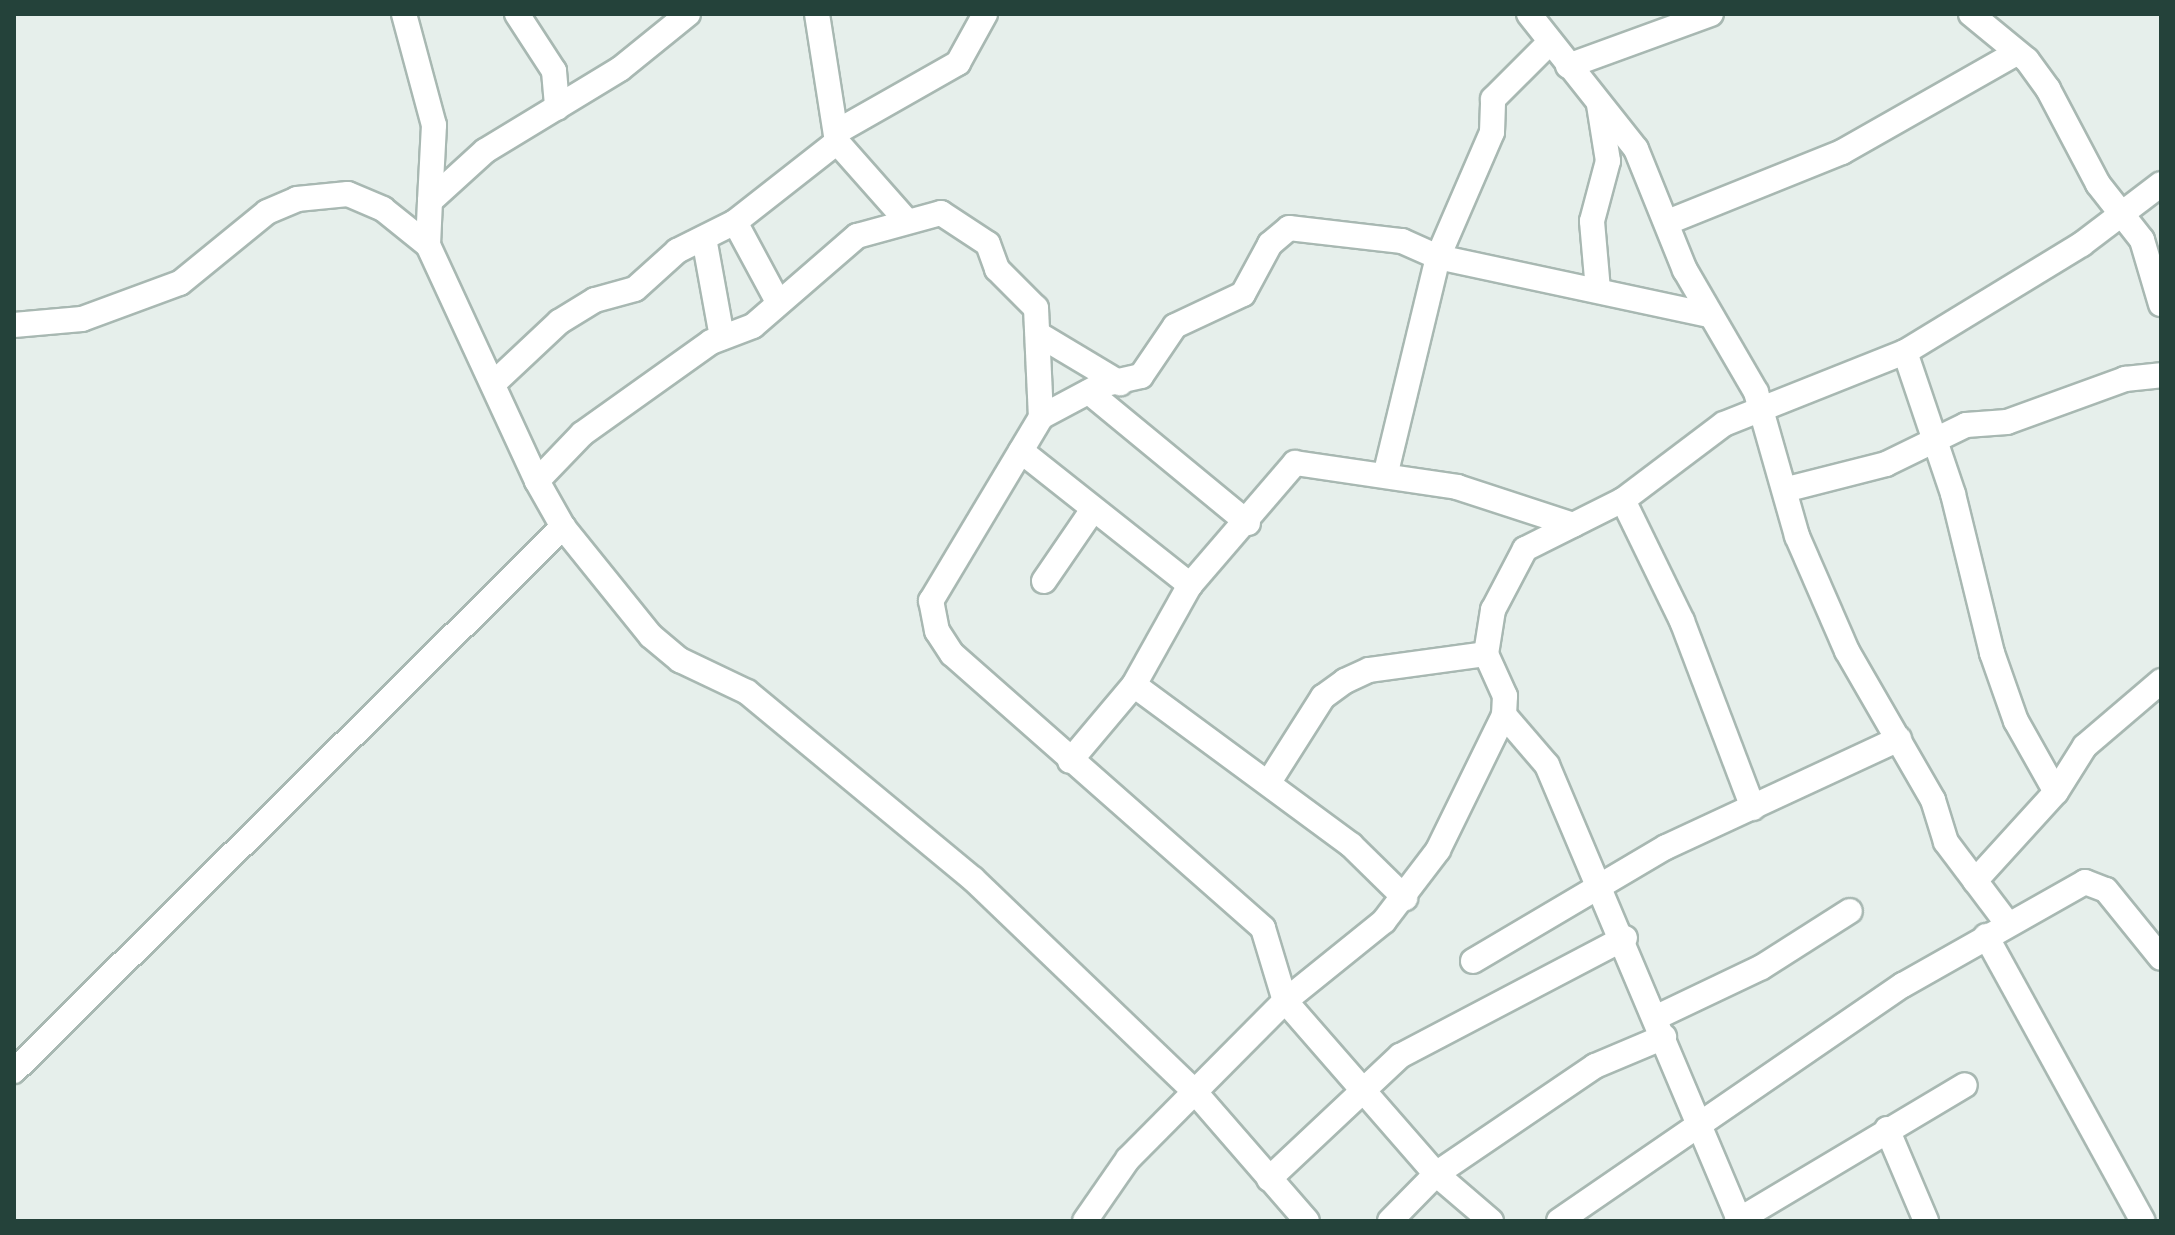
<!DOCTYPE html>
<html>
<head>
<meta charset="utf-8">
<style>
  body { margin:0 }
  #map { position:relative; width:2175px; height:1235px; overflow:hidden; background:#e6efeb; font-family:"Space Grotesk",sans-serif }
  div>[style] { position:absolute }
  .roads { filter:drop-shadow(2px 0 #a8b8b2) drop-shadow(-2px 0 #a8b8b2) drop-shadow(0 2px #a8b8b2) drop-shadow(0 -2px #a8b8b2) }
  .minor>* { height:24px; margin:-12px; padding:0 12px; transform-origin:12px; border-radius:12px; background:#fff }
  span { translate:-50% -50%; white-space:nowrap; text-align:center; line-height:1.15; -webkit-text-stroke:6px #f7fbf9; paint-order:stroke }
  .frame { position:absolute; inset:0; border:16px solid #24423a; pointer-events:none }
</style>
</head>
<body>
<div id="map">
  <div class="roads">
    <div class="minor">
      <div style="left:404px;top:14px;width:115px;rotate:74.9deg"></div>
      <div style="left:434px;top:125px;width:76px;rotate:93deg"></div>
      <div style="left:517px;top:14px;width:68px;rotate:57deg"></div>
      <div style="left:554px;top:71px;width:37px;rotate:85deg"></div>
      <div style="left:688px;top:14px;width:87px;rotate:141deg"></div>
      <div style="left:620px;top:69px;width:158px;rotate:148.7deg"></div>
      <div style="left:485px;top:151px;width:74px;rotate:137.7deg"></div>
      <div style="left:430px;top:201px;width:44px;rotate:92.6deg"></div>
      <div style="left:428px;top:245px;width:260px;rotate:65.2deg"></div>
      <div style="left:537px;top:481px;width:53px;rotate:60.5deg"></div>
      <div style="left:563px;top:527px;width:140px;rotate:51.1deg"></div>
      <div style="left:651px;top:636px;width:38px;rotate:40deg"></div>
      <div style="left:680px;top:660px;width:74px;rotate:25.5deg"></div>
      <div style="left:747px;top:692px;width:293px;rotate:39.6deg"></div>
      <div style="left:973px;top:879px;width:306px;rotate:43.8deg"></div>
      <div style="left:1194px;top:1091px;width:172px;rotate:49deg"></div>
      <div style="left:817px;top:14px;width:130px;rotate:81.1deg"></div>
      <div style="left:837px;top:142px;width:104px;rotate:48.5deg"></div>
      <div style="left:1529px;top:14px;width:172px;rotate:51.6deg"></div>
      <div style="left:1636px;top:149px;width:131px;rotate:68deg"></div>
      <div style="left:1685px;top:270px;width:141px;rotate:59.8deg"></div>
      <div style="left:1756px;top:392px;width:150px;rotate:74.1deg"></div>
      <div style="left:1797px;top:536px;width:125px;rotate:66.5deg"></div>
      <div style="left:1847px;top:651px;width:172px;rotate:60deg"></div>
      <div style="left:1933px;top:800px;width:44px;rotate:72.8deg"></div>
      <div style="left:1946px;top:842px;width:101px;rotate:53deg"></div>
      <div style="left:1971px;top:14px;width:72px;rotate:39.4deg"></div>
      <div style="left:2027px;top:60px;width:36px;rotate:54deg"></div>
      <div style="left:2048px;top:89px;width:107px;rotate:62.2deg"></div>
      <div style="left:2098px;top:184px;width:71px;rotate:51.8deg"></div>
      <div style="left:2142px;top:240px;width:67px;rotate:73.5deg"></div>
      <div style="left:1568px;top:66px;width:152px;rotate:-20deg"></div>
      <div style="left:840px;top:130px;width:136px;rotate:-29.6deg"></div>
      <div style="left:958px;top:63px;width:56px;rotate:-61.1deg"></div>
      <div style="left:735px;top:222px;width:91px;rotate:61.7deg"></div>
      <div style="left:1668px;top:222px;width:188px;rotate:-21.9deg"></div>
      <div style="left:1842px;top:152px;width:197px;rotate:-29.6deg"></div>
      <div style="left:704px;top:238px;width:101px;rotate:79.7deg"></div>
      <div style="left:1598px;top:290px;width:69px;rotate:-95deg"></div>
      <div style="left:1592px;top:221px;width:62px;rotate:-75.1deg"></div>
      <div style="left:1608px;top:161px;width:57px;rotate:-99.1deg"></div>
      <div style="left:14px;top:325px;width:68px;rotate:-5deg"></div>
      <div style="left:82px;top:319px;width:104px;rotate:-20.2deg"></div>
      <div style="left:180px;top:283px;width:112px;rotate:-39.2deg"></div>
      <div style="left:267px;top:212px;width:33px;rotate:-23deg"></div>
      <div style="left:297px;top:199px;width:51px;rotate:-5.6deg"></div>
      <div style="left:348px;top:194px;width:38px;rotate:23deg"></div>
      <div style="left:383px;top:209px;width:58px;rotate:38.7deg"></div>
      <div style="left:1038px;top:334px;width:96px;rotate:30.9deg"></div>
      <div style="left:1905px;top:352px;width:150px;rotate:71.3deg"></div>
      <div style="left:1953px;top:494px;width:164px;rotate:76.2deg"></div>
      <div style="left:1992px;top:653px;width:72px;rotate:70.6deg"></div>
      <div style="left:2016px;top:721px;width:81px;rotate:60.6deg"></div>
      <div style="left:493px;top:384px;width:91px;rotate:-43.2deg"></div>
      <div style="left:559px;top:322px;width:42px;rotate:-31.4deg"></div>
      <div style="left:595px;top:300px;width:41px;rotate:-15.4deg"></div>
      <div style="left:635px;top:289px;width:57px;rotate:-42.1deg"></div>
      <div style="left:677px;top:251px;width:65px;rotate:-26.6deg"></div>
      <div style="left:735px;top:222px;width:130px;rotate:-38.1deg"></div>
      <div style="left:1089px;top:392px;width:206px;rotate:39.5deg"></div>
      <div style="left:1021px;top:451px;width:216px;rotate:38.4deg"></div>
      <div style="left:1386px;top:472px;width:221px;rotate:-76.4deg"></div>
      <div style="left:1438px;top:257px;width:136px;rotate:-66.6deg"></div>
      <div style="left:1492px;top:132px;width:33px;rotate:-88deg"></div>
      <div style="left:1493px;top:99px;width:79px;rotate:-45deg"></div>
      <div style="left:537px;top:481px;width:65px;rotate:-46.2deg"></div>
      <div style="left:582px;top:434px;width:158px;rotate:-35.5deg"></div>
      <div style="left:711px;top:342px;width:45px;rotate:-20.9deg"></div>
      <div style="left:753px;top:326px;width:138px;rotate:-40.9deg"></div>
      <div style="left:857px;top:236px;width:87px;rotate:-15.3deg"></div>
      <div style="left:941px;top:213px;width:56px;rotate:33.4deg"></div>
      <div style="left:988px;top:244px;width:27px;rotate:70deg"></div>
      <div style="left:997px;top:269px;width:55px;rotate:45deg"></div>
      <div style="left:1036px;top:308px;width:109px;rotate:87.4deg"></div>
      <div style="left:1788px;top:489px;width:101px;rotate:-14.3deg"></div>
      <div style="left:1886px;top:464px;width:89px;rotate:-26deg"></div>
      <div style="left:1966px;top:425px;width:41px;rotate:-4.2deg"></div>
      <div style="left:2007px;top:422px;width:126px;rotate:-20deg"></div>
      <div style="left:2125px;top:379px;width:36px;rotate:-6deg"></div>
      <div style="left:1623px;top:500px;width:135px;rotate:64deg"></div>
      <div style="left:1682px;top:621px;width:200px;rotate:69.2deg"></div>
      <div style="left:1044px;top:581px;width:85px;rotate:-55.6deg"></div>
      <div style="left:1134px;top:685px;width:270px;rotate:36.4deg"></div>
      <div style="left:1351px;top:845px;width:76px;rotate:44.5deg"></div>
      <div style="left:1504px;top:715px;width:66px;rotate:49.3deg"></div>
      <div style="left:1547px;top:765px;width:495px;rotate:67.1deg"></div>
      <div style="left:1070px;top:761px;width:99px;rotate:-49.9deg"></div>
      <div style="left:1134px;top:685px;width:115px;rotate:-60.8deg"></div>
      <div style="left:1190px;top:585px;width:161px;rotate:-49.3deg"></div>
      <div style="left:1295px;top:463px;width:164px;rotate:8.4deg"></div>
      <div style="left:1457px;top:487px;width:122px;rotate:18.1deg"></div>
      <div style="left:1269px;top:782px;width:101px;rotate:-57.6deg"></div>
      <div style="left:1323px;top:697px;width:27px;rotate:-36deg"></div>
      <div style="left:1345px;top:681px;width:26px;rotate:-25deg"></div>
      <div style="left:1369px;top:670px;width:118px;rotate:-7.8deg"></div>
      <div style="left:1975px;top:881px;width:120px;rotate:-47.7deg"></div>
      <div style="left:2056px;top:792px;width:54px;rotate:-57.8deg"></div>
      <div style="left:2085px;top:746px;width:100px;rotate:-40.5deg"></div>
      <div style="left:1986px;top:936px;width:325px;rotate:61.2deg"></div>
      <div style="left:1473px;top:961px;width:224px;rotate:-30.6deg"></div>
      <div style="left:1666px;top:847px;width:257px;rotate:-24.9deg"></div>
      <div style="left:1657px;top:1017px;width:116px;rotate:-25.5deg"></div>
      <div style="left:1762px;top:967px;width:104px;rotate:-32.5deg"></div>
      <div style="left:14px;top:1071px;width:773px;rotate:-44.74deg"></div>
      <div style="left:1887px;top:1129px;width:100px;rotate:67deg"></div>
      <div style="left:1269px;top:1179px;width:180px;rotate:-43.2deg"></div>
      <div style="left:1400px;top:1056px;width:254px;rotate:-27.7deg"></div>
      <div style="left:1085px;top:1221px;width:75px;rotate:-55.3deg"></div>
      <div style="left:1128px;top:1159px;width:223px;rotate:-45.2deg"></div>
      <div style="left:1285px;top:1001px;width:127px;rotate:-38.9deg"></div>
      <div style="left:1384px;top:921px;width:89px;rotate:-52.7deg"></div>
      <div style="left:1438px;top:850px;width:150px;rotate:-63.9deg"></div>
      <div style="left:1504px;top:715px;width:19px;rotate:-87deg"></div>
      <div style="left:1505px;top:696px;width:46px;rotate:-114.3deg"></div>
      <div style="left:1486px;top:654px;width:45px;rotate:-81deg"></div>
      <div style="left:1493px;top:610px;width:69px;rotate:-62.3deg"></div>
      <div style="left:1525px;top:549px;width:110px;rotate:-26.6deg"></div>
      <div style="left:1623px;top:500px;width:126px;rotate:-37deg"></div>
      <div style="left:1724px;top:424px;width:195px;rotate:-21.7deg"></div>
      <div style="left:1905px;top:352px;width:207px;rotate:-31.4deg"></div>
      <div style="left:2082px;top:244px;width:99px;rotate:-37.2deg"></div>
      <div style="left:1390px;top:1221px;width:66px;rotate:-45.6deg"></div>
      <div style="left:1436px;top:1174px;width:192px;rotate:-34.2deg"></div>
      <div style="left:1595px;top:1066px;width:75px;rotate:-22.8deg"></div>
      <div style="left:1491px;top:1221px;width:72px;rotate:-139.5deg"></div>
      <div style="left:1436px;top:1174px;width:230px;rotate:-131.1deg"></div>
      <div style="left:1285px;top:1001px;width:76px;rotate:-106.8deg"></div>
      <div style="left:1263px;top:928px;width:414px;rotate:-138.6deg"></div>
      <div style="left:952px;top:654px;width:27px;rotate:-123deg"></div>
      <div style="left:937px;top:631px;width:31px;rotate:-101deg"></div>
      <div style="left:931px;top:601px;width:214px;rotate:-59.1deg"></div>
      <div style="left:1041px;top:417px;width:68px;rotate:-28.1deg"></div>
      <div style="left:1101px;top:385px;width:41px;rotate:-12.7deg"></div>
      <div style="left:1141px;top:376px;width:60px;rotate:-55.8deg"></div>
      <div style="left:1175px;top:326px;width:75px;rotate:-25.2deg"></div>
      <div style="left:1243px;top:294px;width:57px;rotate:-61.6deg"></div>
      <div style="left:1270px;top:244px;width:25px;rotate:-40deg"></div>
      <div style="left:1289px;top:228px;width:114px;rotate:6.6deg"></div>
      <div style="left:1402px;top:241px;width:39px;rotate:24deg"></div>
      <div style="left:1438px;top:257px;width:277px;rotate:12.1deg"></div>
      <div style="left:1559px;top:1221px;width:417px;rotate:-34.5deg"></div>
      <div style="left:1903px;top:985px;width:209px;rotate:-29.5deg"></div>
      <div style="left:2085px;top:882px;width:22px;rotate:21deg"></div>
      <div style="left:2106px;top:890px;width:87px;rotate:51deg"></div>
      <div style="left:1737px;top:1221px;width:265px;rotate:-30.8deg"></div>
    </div>
  </div>
  <div class="frame"></div>
</div>
</body>
</html>
